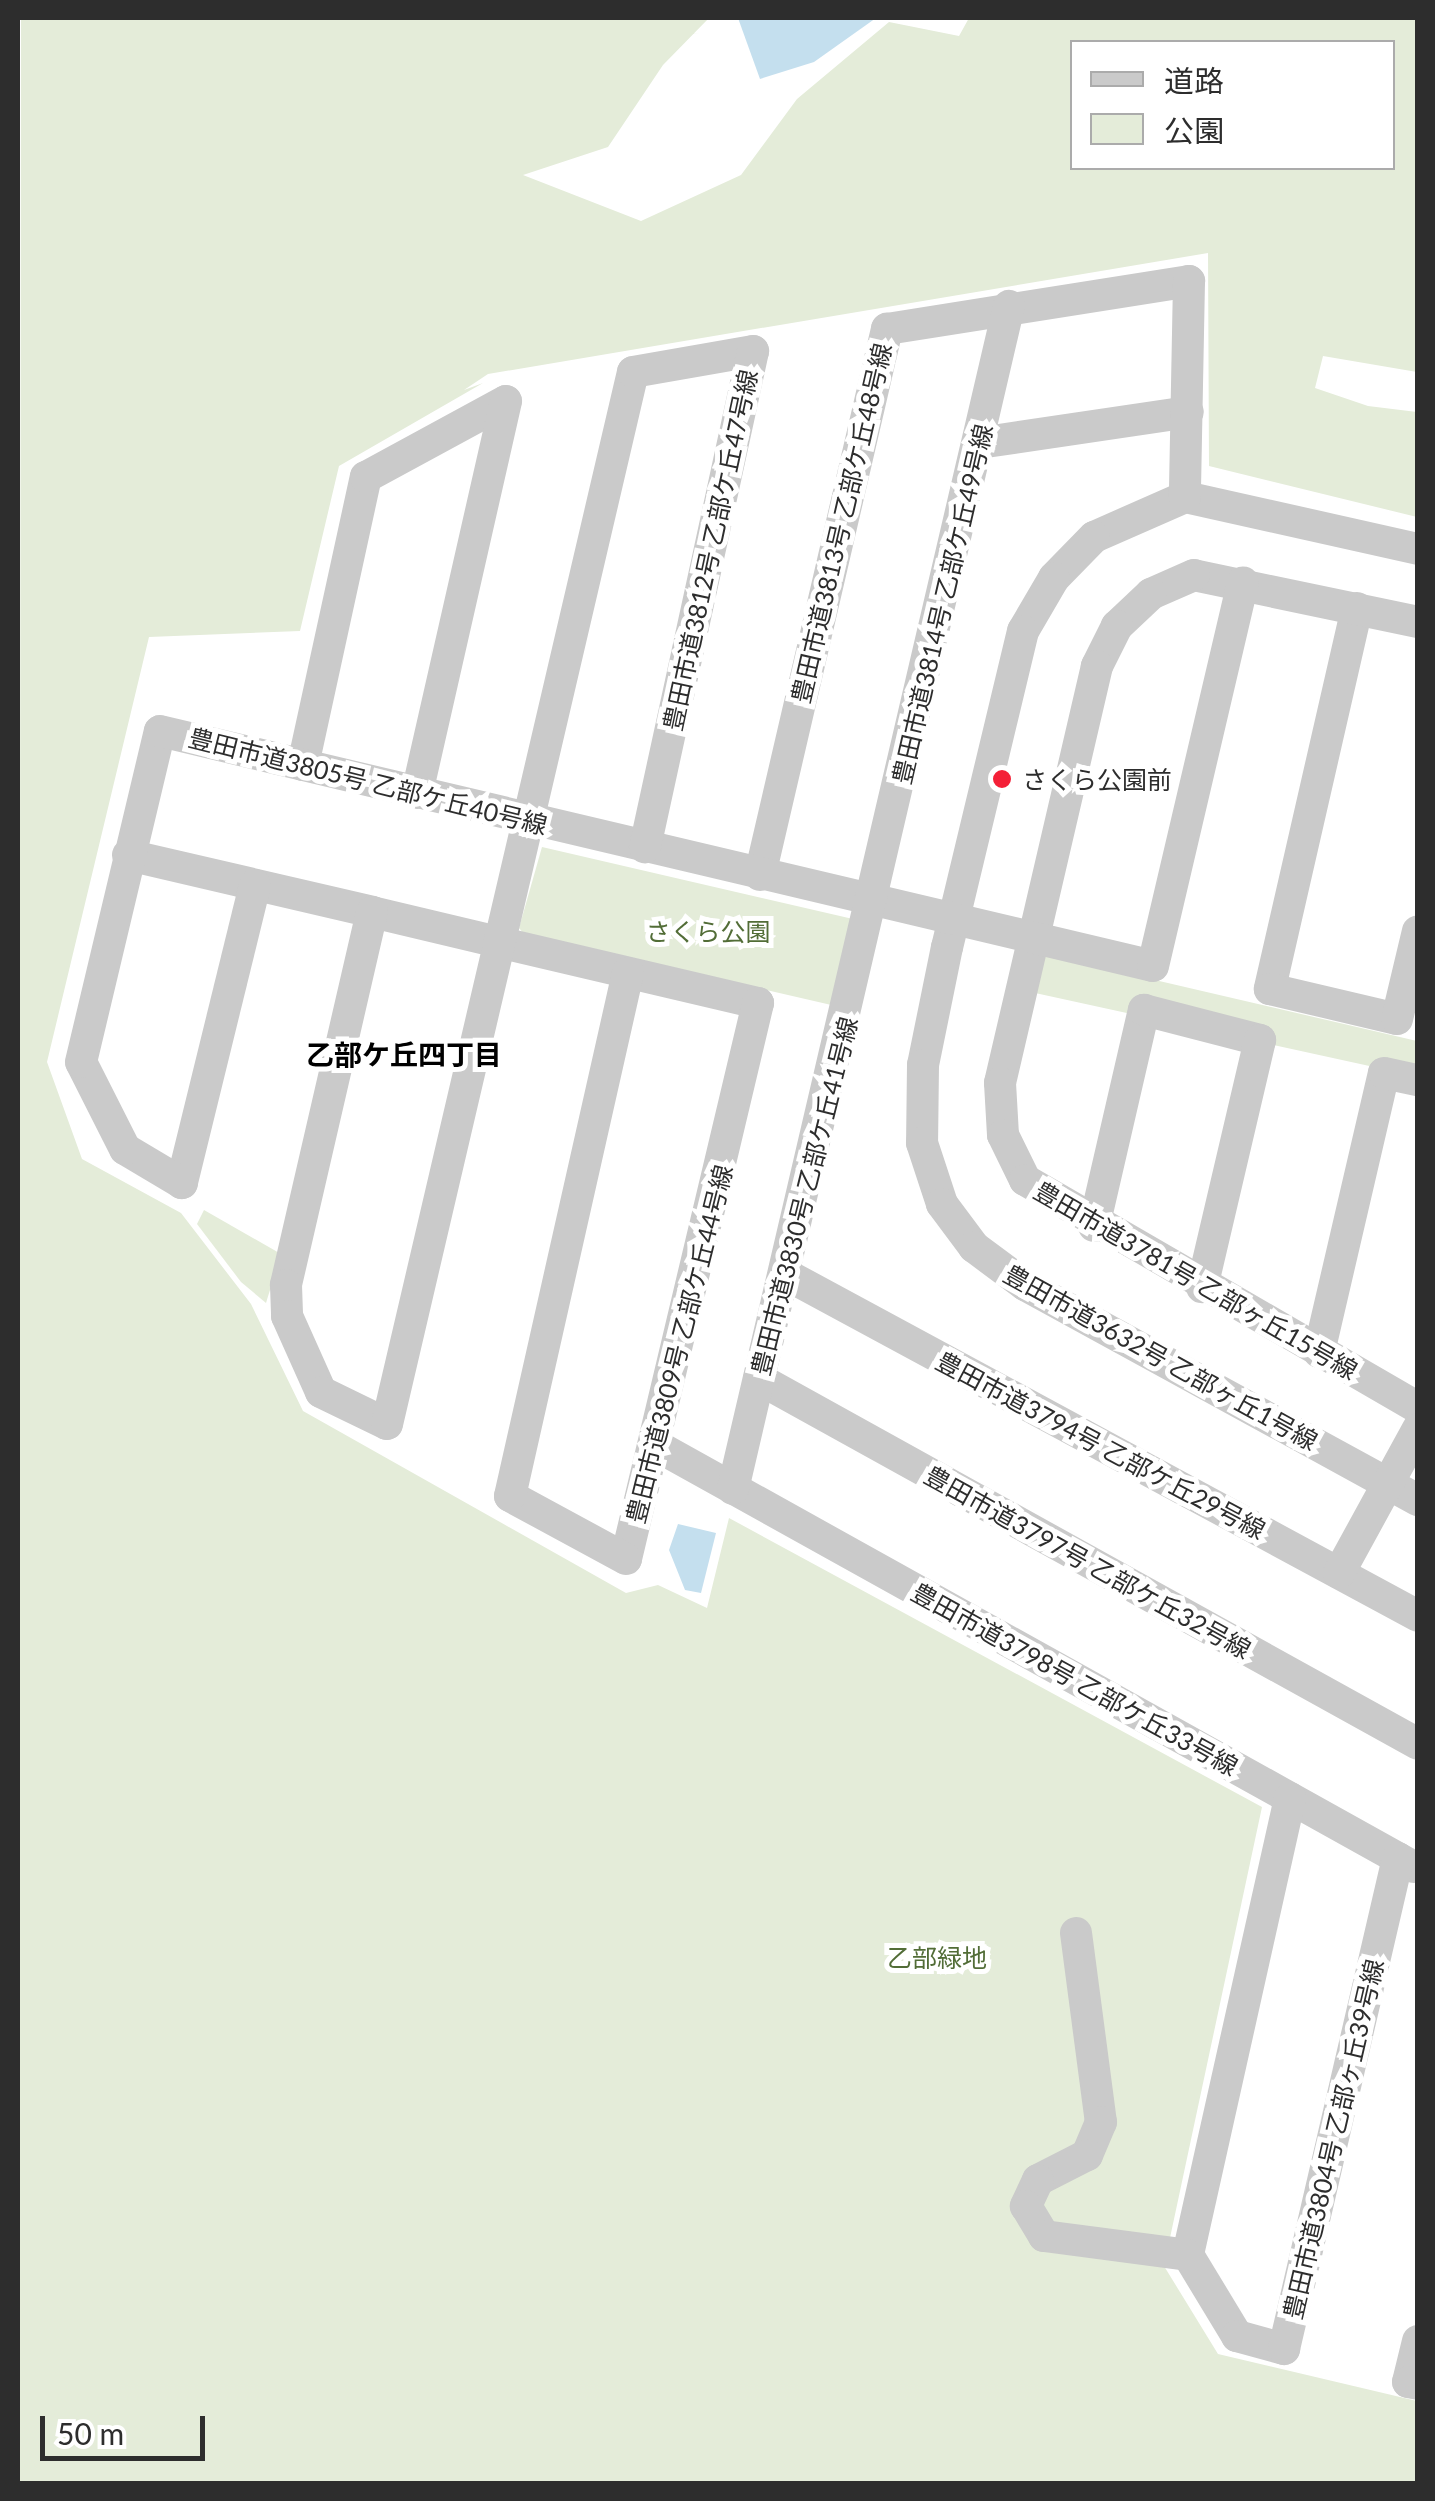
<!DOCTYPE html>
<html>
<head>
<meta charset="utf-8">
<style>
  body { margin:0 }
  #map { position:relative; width:1435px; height:2501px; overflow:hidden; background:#fff; font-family:Lato,"Noto Sans JP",sans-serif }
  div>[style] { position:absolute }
  .green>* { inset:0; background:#e4ecd9 }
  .water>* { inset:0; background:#c4dfee }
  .minor>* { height:32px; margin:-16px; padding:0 16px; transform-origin:16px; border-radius:16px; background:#cacaca }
  .dots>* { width:28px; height:28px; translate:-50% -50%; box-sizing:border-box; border:5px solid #fff; border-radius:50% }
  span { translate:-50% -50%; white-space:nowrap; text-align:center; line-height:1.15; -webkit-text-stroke:10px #fff; paint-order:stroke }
  .street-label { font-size:25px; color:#2d2d2d }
  .poi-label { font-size:25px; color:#2d2d2d }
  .left { translate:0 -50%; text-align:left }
  .park-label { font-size:25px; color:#526d37 }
  .neighbourhood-label { font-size:28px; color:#000; font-weight:700 }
  .frame { position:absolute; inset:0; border:20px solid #2d2d2d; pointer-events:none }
  .legend { position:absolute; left:1070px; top:40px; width:325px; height:130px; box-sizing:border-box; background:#fff; border:2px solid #ababab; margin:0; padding:12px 18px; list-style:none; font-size:30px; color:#2d2d2d }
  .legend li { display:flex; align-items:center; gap:20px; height:50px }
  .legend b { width:50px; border:2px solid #ababab }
  .scale { position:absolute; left:40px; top:2416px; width:165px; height:45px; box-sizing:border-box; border:5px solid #2d2d2d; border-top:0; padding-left:12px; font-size:30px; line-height:35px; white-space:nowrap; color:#2d2d2d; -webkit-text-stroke:8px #fff; paint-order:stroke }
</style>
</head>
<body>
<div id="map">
  <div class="green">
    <div style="clip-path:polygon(evenodd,21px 18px,709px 18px,663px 65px,608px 147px,523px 175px,641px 221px,741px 175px,797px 99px,889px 22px,959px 36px,969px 18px,1417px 18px,1417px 372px,1323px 356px,1315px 388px,1368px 406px,1417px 412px,1417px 517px,1209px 466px,1208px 253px,488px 374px,464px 390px,483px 383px,339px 466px,300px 631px,149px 637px,47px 1062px,82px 1159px,181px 1213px,251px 1304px,303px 1411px,626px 1593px,658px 1585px,707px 1608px,729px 1518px,1262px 1807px,1164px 2266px,1218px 2354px,1417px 2401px,1417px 2483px,18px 2483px,21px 18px,1072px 42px,1392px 42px,1392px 168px,1072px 168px,1072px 42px)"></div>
    <div style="clip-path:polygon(542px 847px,853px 919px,840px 1007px,524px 934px,519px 928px)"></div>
    <div style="clip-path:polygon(1039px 953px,1417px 1041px,1417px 1070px,1374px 1067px,1026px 991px)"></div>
    <div style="clip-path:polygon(204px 1210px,281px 1254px,266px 1303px,241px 1282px,197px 1224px)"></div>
  </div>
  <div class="water">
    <div style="clip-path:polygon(738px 18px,876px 18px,814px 62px,760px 79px)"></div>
    <div style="clip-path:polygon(678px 1524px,716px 1533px,701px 1593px,685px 1590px,669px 1550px)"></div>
  </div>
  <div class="minor">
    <div style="left:979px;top:443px;width:211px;rotate:-8.4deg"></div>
    <div style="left:1418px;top:549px;width:239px;rotate:-167.4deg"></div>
    <div style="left:1185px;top:497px;width:99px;rotate:156.3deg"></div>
    <div style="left:1094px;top:537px;width:57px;rotate:134.3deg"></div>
    <div style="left:1054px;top:578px;width:61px;rotate:120.3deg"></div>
    <div style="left:1023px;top:631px;width:325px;rotate:103.5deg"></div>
    <div style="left:947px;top:947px;width:120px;rotate:101.5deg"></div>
    <div style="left:923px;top:1065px;width:78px;rotate:90.7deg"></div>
    <div style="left:922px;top:1143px;width:64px;rotate:71.8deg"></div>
    <div style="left:942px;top:1204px;width:54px;rotate:53.3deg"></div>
    <div style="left:974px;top:1247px;width:64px;rotate:36.7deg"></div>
    <div style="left:1025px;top:1285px;width:448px;rotate:28.7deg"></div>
    <div style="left:1357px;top:608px;width:391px;rotate:102.9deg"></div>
    <div style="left:1270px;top:989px;width:130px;rotate:13.3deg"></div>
    <div style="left:1397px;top:1019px;width:90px;rotate:-76.6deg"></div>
    <div style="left:1418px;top:622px;width:229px;rotate:-168.2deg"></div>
    <div style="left:1194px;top:575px;width:47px;rotate:156.2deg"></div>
    <div style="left:1151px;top:594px;width:47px;rotate:136.7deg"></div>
    <div style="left:1117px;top:626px;width:45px;rotate:116.6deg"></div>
    <div style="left:1097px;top:666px;width:428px;rotate:103.1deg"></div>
    <div style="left:1000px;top:1083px;width:52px;rotate:86.7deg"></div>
    <div style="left:1003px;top:1135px;width:50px;rotate:63.9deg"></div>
    <div style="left:1025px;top:1180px;width:454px;rotate:30.1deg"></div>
    <div style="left:303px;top:765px;width:295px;rotate:-77.7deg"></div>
    <div style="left:366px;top:477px;width:159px;rotate:-28.5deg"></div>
    <div style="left:417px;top:793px;width:402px;rotate:-77.2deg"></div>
    <div style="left:128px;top:855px;width:251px;rotate:13.1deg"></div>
    <div style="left:372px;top:912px;width:134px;rotate:13.4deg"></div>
    <div style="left:502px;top:943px;width:263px;rotate:13.2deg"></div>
    <div style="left:758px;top:1003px;width:571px;rotate:103.36deg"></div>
    <div style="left:626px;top:1559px;width:132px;rotate:-151.5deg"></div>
    <div style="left:510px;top:1496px;width:536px;rotate:-77.29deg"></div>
    <div style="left:760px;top:875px;width:561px;rotate:-76.91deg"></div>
    <div style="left:887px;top:329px;width:306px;rotate:-9deg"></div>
    <div style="left:1189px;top:281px;width:216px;rotate:91.1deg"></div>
    <div style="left:255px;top:885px;width:307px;rotate:103.8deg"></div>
    <div style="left:182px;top:1183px;width:66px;rotate:-149.2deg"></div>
    <div style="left:125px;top:1149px;width:97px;rotate:-116.8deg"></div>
    <div style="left:81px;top:1062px;width:340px;rotate:-76.6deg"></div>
    <div style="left:160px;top:731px;width:1020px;rotate:13.31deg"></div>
    <div style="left:1153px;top:966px;width:394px;rotate:-76.8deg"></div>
    <div style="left:372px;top:912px;width:383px;rotate:103deg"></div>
    <div style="left:286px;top:1285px;width:31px;rotate:88deg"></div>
    <div style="left:287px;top:1316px;width:83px;rotate:65.9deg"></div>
    <div style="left:321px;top:1392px;width:73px;rotate:25.9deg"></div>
    <div style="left:387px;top:1424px;width:1080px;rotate:-76.84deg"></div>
    <div style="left:633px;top:372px;width:122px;rotate:-9.9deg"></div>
    <div style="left:753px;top:351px;width:508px;rotate:102.28deg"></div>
    <div style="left:1094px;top:1226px;width:222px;rotate:-77deg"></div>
    <div style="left:1144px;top:1010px;width:120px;rotate:14.5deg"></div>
    <div style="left:1260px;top:1040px;width:254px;rotate:103.2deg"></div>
    <div style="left:785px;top:1274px;width:719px;rotate:28.38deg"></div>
    <div style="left:1319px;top:1352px;width:286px;rotate:-76.9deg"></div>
    <div style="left:1384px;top:1073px;width:35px;rotate:12deg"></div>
    <div style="left:759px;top:1379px;width:753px;rotate:28.98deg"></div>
    <div style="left:657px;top:1446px;width:866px;rotate:29.08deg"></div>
    <div style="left:733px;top:1489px;width:1215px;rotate:-76.87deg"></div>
    <div style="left:1339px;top:1573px;width:164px;rotate:-61.3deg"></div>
    <div style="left:1290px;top:1798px;width:468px;rotate:102.6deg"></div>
    <div style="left:1188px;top:2255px;width:95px;rotate:58.8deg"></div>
    <div style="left:1237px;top:2336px;width:49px;rotate:15.5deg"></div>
    <div style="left:1284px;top:2349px;width:504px;rotate:-76.93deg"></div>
    <div style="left:1076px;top:1933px;width:191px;rotate:82.5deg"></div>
    <div style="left:1101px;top:2122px;width:36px;rotate:113deg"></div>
    <div style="left:1087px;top:2155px;width:55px;rotate:153deg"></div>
    <div style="left:1038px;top:2180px;width:29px;rotate:115deg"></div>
    <div style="left:1026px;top:2206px;width:35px;rotate:59deg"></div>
    <div style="left:1044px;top:2236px;width:145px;rotate:7.5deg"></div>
    <div style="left:1418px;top:2341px;width:42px;rotate:103.7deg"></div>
    <div style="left:1408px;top:2382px;width:10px;rotate:11deg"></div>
  </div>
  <div class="dots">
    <div style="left:1002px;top:779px;background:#f42037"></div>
  </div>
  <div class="street-label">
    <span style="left:841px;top:523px;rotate:-77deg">豊田市道3813号 乙部ケ丘48号線</span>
    <span style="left:710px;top:550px;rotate:-78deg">豊田市道3812号 乙部ケ丘47号線</span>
    <span style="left:942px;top:604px;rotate:-77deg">豊田市道3814号 乙部ケ丘49号線</span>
    <span style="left:368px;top:781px;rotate:14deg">豊田市道3805号 乙部ケ丘40号線</span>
    <span style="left:804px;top:1196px;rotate:-76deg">豊田市道3830号 乙部ケ丘41号線</span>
    <span style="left:1196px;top:1280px;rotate:30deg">豊田市道3781号 乙部ヶ丘15号線</span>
    <span style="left:679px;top:1344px;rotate:-76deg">豊田市道3809号 乙部ケ丘44号線</span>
    <span style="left:1161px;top:1357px;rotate:29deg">豊田市道3632号 乙部ヶ丘1号線</span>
    <span style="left:1101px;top:1445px;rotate:28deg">豊田市道3794号 乙部ケ丘29号線</span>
    <span style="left:1088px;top:1562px;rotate:29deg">豊田市道3797号 乙部ケ丘32号線</span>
    <span style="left:1075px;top:1679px;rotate:29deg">豊田市道3798号 乙部ケ丘33号線</span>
    <span style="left:1333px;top:2139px;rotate:-77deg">豊田市道3804号 乙部ヶ丘39号線</span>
  </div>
  <div class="poi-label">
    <span class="left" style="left:1022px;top:779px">さくら公園前</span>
  </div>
  <div class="park-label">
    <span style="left:708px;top:931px">さくら公園</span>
    <span style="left:937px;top:1957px">乙部緑地</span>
  </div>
  <div class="neighbourhood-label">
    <span style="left:404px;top:1054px">乙部ケ丘四丁目</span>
  </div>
  <div class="frame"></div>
  <ul class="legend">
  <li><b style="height:12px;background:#cacaca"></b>道路</li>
  <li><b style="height:28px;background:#e4ecd9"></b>公園</li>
  </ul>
  <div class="scale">50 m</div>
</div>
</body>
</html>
